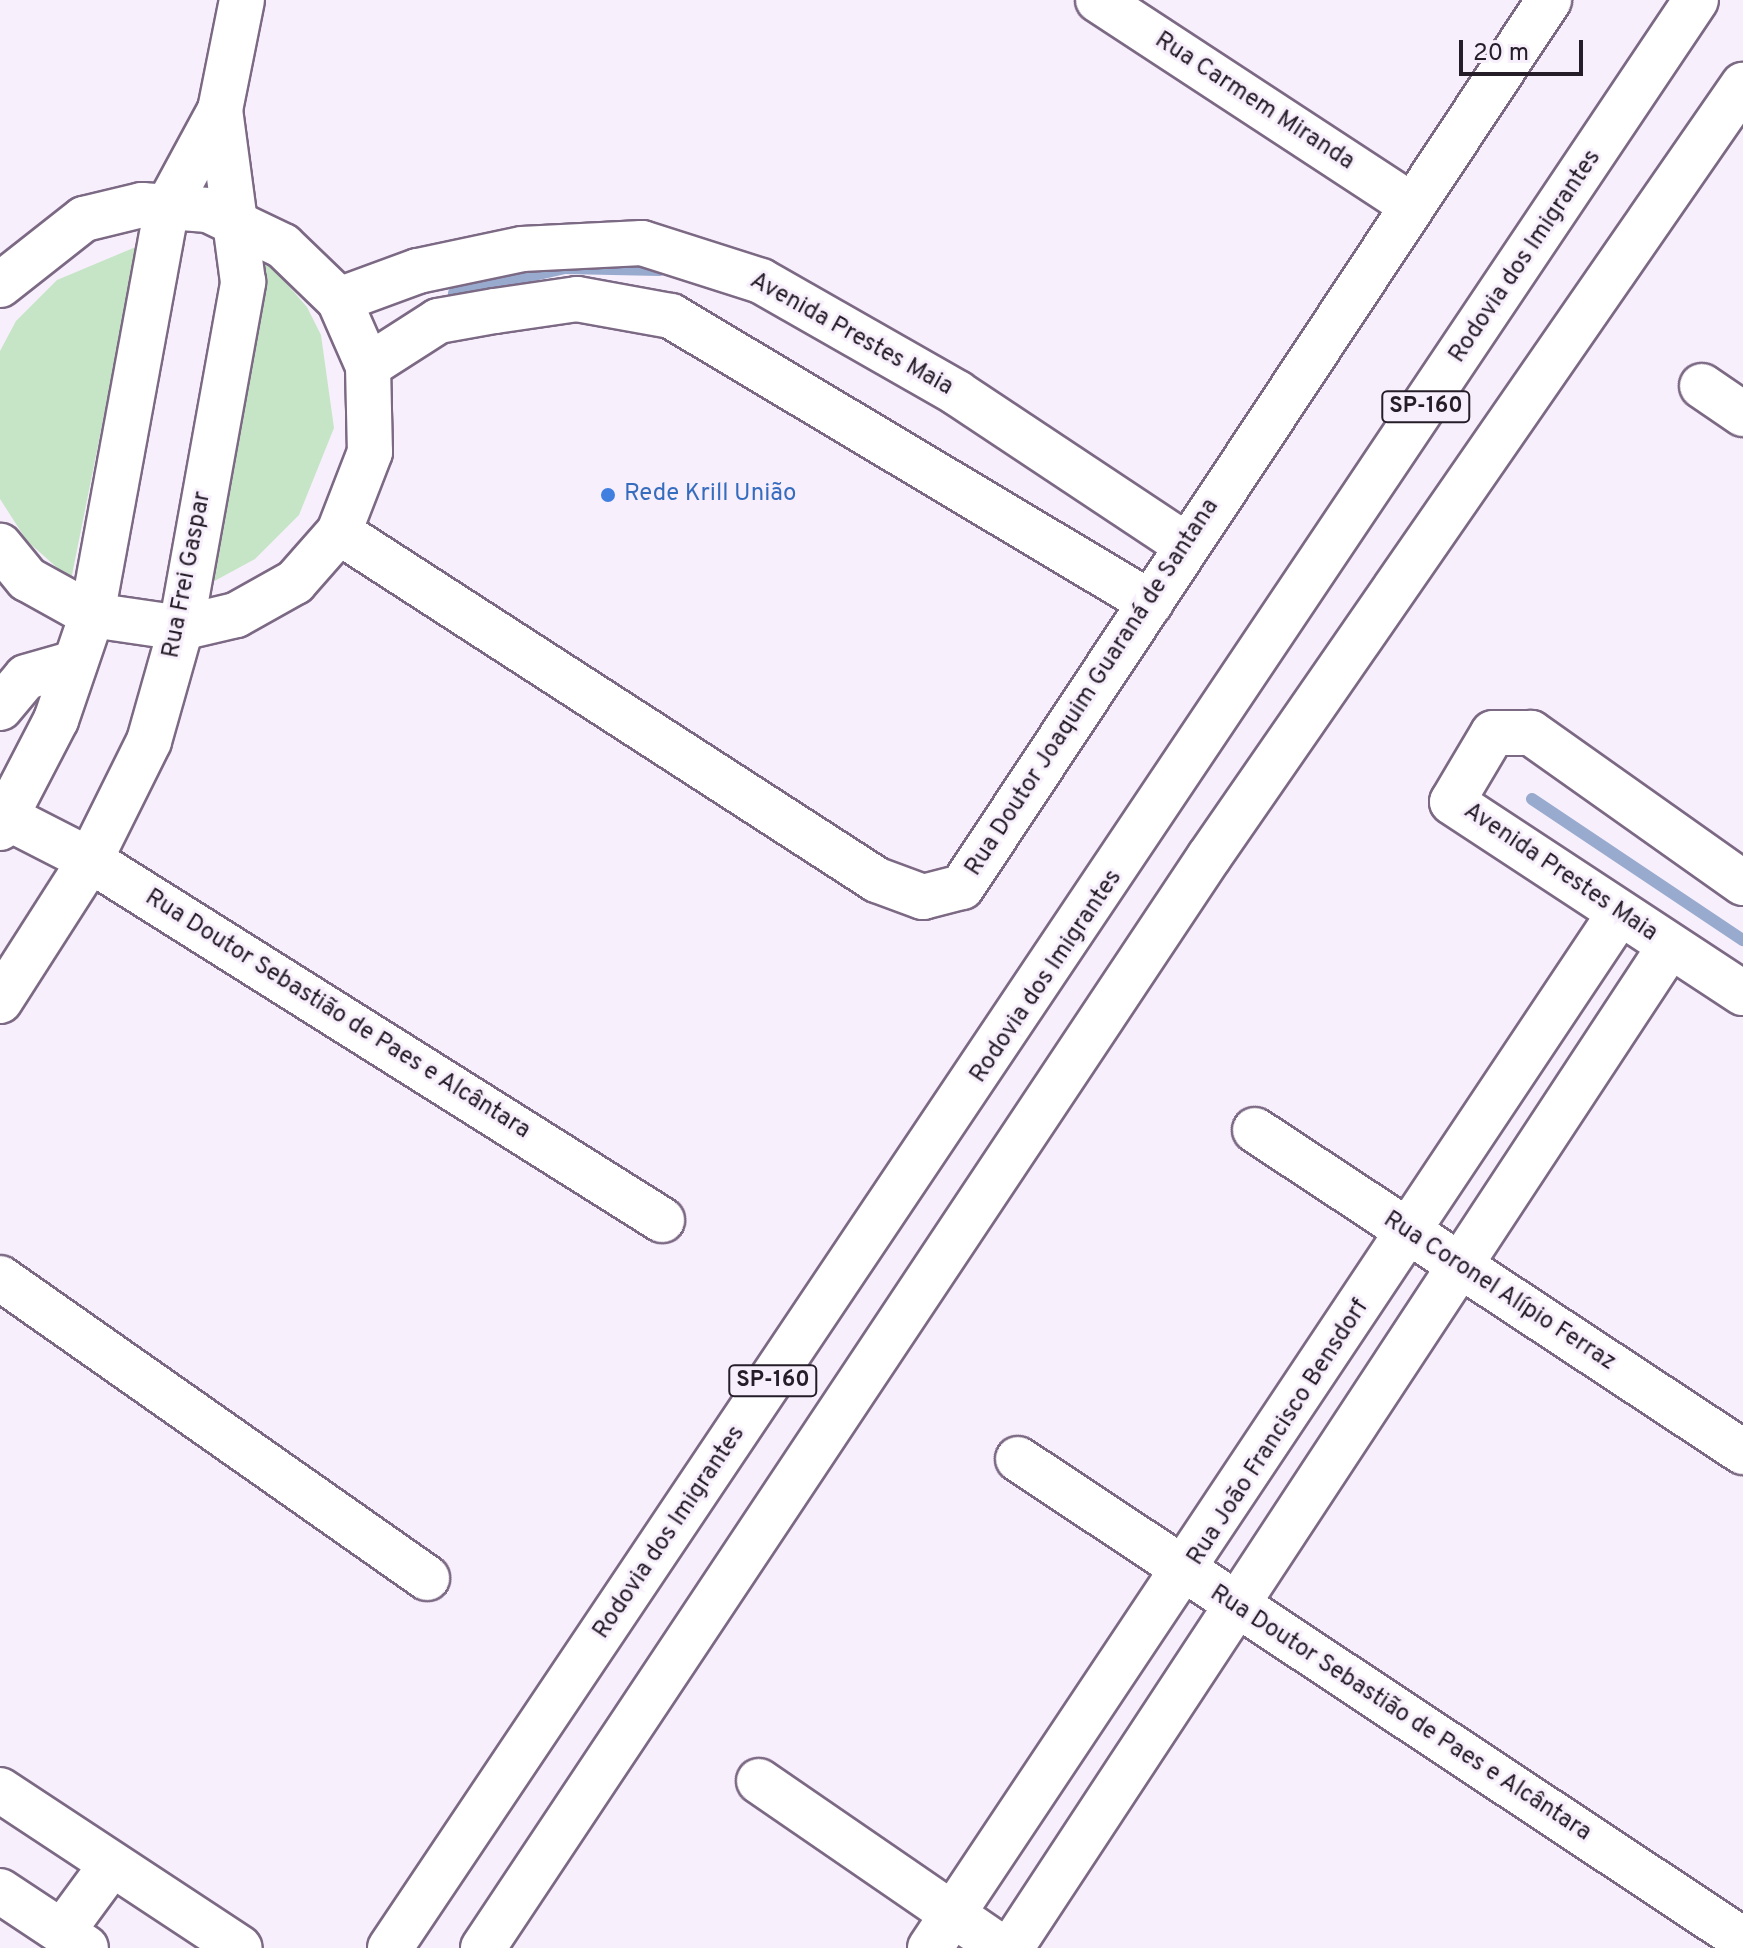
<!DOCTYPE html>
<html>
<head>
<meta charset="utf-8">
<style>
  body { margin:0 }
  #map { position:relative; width:1743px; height:1948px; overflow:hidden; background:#f8effc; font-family:Overpass,sans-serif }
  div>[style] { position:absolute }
  .green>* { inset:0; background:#c6e5c7 }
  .stream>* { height:12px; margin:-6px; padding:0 6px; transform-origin:6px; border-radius:6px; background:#98aacd }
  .roads { filter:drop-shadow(2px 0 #7c6984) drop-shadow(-2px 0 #7c6984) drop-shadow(0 2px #7c6984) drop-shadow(0 -2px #7c6984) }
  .minor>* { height:44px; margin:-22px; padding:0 22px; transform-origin:22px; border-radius:22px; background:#fff }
  .highway>* { height:44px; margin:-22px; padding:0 22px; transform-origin:22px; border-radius:22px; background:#fff }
  .dots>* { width:22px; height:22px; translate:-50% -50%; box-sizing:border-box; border:4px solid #f8effc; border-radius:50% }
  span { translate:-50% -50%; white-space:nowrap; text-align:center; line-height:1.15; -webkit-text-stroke:6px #f8effc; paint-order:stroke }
  .shield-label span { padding:2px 6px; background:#f8effc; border:2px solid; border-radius:6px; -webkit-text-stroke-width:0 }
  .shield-label { font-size:22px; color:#251d28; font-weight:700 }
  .street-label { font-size:24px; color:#251d28 }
  .shop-label { font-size:24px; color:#366cbe }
  .left { translate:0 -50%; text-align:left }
  .scale { position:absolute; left:1459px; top:40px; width:124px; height:36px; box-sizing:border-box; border:4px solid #251d28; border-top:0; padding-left:10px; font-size:24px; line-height:28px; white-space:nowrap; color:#251d28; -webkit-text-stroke:6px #f8effc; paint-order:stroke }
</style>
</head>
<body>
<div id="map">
  <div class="green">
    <div style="clip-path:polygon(138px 246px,71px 580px,27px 541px,0 499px,0 351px,16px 321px,57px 280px)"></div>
    <div style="clip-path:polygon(266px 260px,307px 307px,321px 335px,334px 428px,299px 515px,255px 559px,209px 584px)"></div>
  </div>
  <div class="stream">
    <div style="left:454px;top:293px;width:114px;rotate:-12.7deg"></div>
    <div style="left:565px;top:268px;width:95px;rotate:1.2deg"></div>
    <div style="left:1532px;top:799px;width:254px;rotate:33.8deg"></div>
  </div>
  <div class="roads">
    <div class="minor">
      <div style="left:1098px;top:0;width:373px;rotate:33.2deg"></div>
      <div style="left:0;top:285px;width:107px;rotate:-38.2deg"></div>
      <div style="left:84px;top:219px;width:60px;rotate:-13.6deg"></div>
      <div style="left:142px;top:205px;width:66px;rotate:4.3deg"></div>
      <div style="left:208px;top:210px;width:83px;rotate:25.6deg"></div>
      <div style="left:283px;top:246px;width:78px;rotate:44deg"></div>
      <div style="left:339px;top:300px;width:72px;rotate:66.3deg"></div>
      <div style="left:368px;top:366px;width:86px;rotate:88.7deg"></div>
      <div style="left:370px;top:452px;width:86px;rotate:111.2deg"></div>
      <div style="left:339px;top:532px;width:67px;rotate:131.3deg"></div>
      <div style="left:295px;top:582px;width:68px;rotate:150.8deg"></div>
      <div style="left:236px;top:615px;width:57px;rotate:166.7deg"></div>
      <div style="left:181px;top:628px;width:90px;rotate:-171.7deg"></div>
      <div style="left:92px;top:615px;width:74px;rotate:-151deg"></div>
      <div style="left:27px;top:579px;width:43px;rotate:-129.3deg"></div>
      <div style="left:339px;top:300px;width:84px;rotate:-20.2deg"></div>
      <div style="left:418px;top:271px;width:106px;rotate:-11.9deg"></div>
      <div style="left:522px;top:249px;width:120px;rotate:-2.9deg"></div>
      <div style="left:642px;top:243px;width:125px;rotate:17.7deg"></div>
      <div style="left:761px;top:281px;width:226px;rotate:29.7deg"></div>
      <div style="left:957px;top:393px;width:276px;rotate:33.6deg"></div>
      <div style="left:368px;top:366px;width:83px;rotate:-32.7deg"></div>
      <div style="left:438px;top:321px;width:58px;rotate:-10deg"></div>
      <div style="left:495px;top:311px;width:83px;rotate:-8.3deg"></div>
      <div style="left:577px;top:299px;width:96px;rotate:10.3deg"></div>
      <div style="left:671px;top:316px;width:559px;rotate:30.88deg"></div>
      <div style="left:1702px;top:386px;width:50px;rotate:34.3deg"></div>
      <div style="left:339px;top:532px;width:641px;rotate:32.9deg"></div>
      <div style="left:877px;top:880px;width:49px;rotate:20.3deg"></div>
      <div style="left:923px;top:897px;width:40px;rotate:-14.4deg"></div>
      <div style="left:962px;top:887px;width:1064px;rotate:-56.5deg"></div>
      <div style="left:0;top:708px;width:40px;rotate:-50deg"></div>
      <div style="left:26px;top:677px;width:51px;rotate:-15.9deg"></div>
      <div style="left:0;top:814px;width:101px;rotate:27.1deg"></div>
      <div style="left:90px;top:860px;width:676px;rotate:32.19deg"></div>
      <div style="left:0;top:828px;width:122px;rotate:-62.6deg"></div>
      <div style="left:56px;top:720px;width:111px;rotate:-71.1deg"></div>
      <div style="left:92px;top:615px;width:414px;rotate:-79.6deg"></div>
      <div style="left:167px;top:208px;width:111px;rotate:-61.6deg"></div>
      <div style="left:220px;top:110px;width:112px;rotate:-78.7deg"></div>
      <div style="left:1743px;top:883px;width:260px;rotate:-144.7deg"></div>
      <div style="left:1531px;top:733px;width:38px;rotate:180deg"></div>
      <div style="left:1493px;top:733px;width:80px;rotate:120.7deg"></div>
      <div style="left:1452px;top:802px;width:348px;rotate:33.3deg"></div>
      <div style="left:0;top:1001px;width:167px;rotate:-57.4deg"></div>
      <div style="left:90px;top:860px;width:133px;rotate:-63.6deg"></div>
      <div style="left:149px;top:741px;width:117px;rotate:-74.2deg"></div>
      <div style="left:181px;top:628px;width:352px;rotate:-79.8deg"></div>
      <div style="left:243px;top:282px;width:174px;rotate:-97.6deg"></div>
      <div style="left:1255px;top:1130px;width:585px;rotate:33.42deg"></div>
      <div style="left:0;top:1278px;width:522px;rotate:35.09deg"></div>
      <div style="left:1018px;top:1459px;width:870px;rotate:33.56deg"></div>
      <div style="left:759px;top:1781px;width:295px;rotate:34.5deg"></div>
      <div style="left:0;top:1790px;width:287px;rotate:33.4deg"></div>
      <div style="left:0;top:1891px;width:103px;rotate:33.5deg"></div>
      <div style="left:62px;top:1932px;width:84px;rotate:-53.7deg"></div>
      <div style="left:930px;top:1948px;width:1243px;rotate:-56.32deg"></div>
      <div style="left:1011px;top:1948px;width:1199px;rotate:-56.67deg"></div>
    </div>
    <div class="highway">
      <div style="left:390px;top:1948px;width:2345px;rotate:-56.16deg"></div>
      <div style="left:483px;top:1948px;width:1310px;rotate:-56.36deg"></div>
      <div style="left:1209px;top:857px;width:939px;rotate:-55.33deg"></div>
    </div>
  </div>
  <div class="dots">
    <div style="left:608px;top:495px;background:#3f7fe0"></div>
  </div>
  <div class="shield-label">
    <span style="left:1426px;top:407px">SP-160</span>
    <span style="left:773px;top:1381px">SP-160</span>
  </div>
  <div class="street-label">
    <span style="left:1254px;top:102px;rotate:33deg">Rua Carmem Miranda</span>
    <span style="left:1526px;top:257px;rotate:-56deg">Rodovia dos Imigrantes</span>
    <span style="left:851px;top:335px;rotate:29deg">Avenida Prestes Maia</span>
    <span style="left:188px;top:575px;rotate:-79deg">Rua Frei Gaspar</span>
    <span style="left:1093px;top:688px;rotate:-57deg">Rua Doutor Joaquim Guaraná de Santana</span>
    <span style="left:1560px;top:873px;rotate:34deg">Avenida Prestes Maia</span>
    <span style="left:1047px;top:977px;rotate:-56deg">Rodovia dos Imigrantes</span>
    <span style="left:337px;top:1015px;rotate:32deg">Rua Doutor Sebastião de Paes e Alcântara</span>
    <span style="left:1499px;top:1292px;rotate:33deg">Rua Coronel Alípio Ferraz</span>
    <span style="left:1279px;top:1433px;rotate:-57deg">Rua João Francisco Bensdorf</span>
    <span style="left:670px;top:1533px;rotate:-56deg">Rodovia dos Imigrantes</span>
    <span style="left:1400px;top:1714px;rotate:33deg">Rua Doutor Sebastião de Paes e Alcântara</span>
  </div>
  <div class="shop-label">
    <span class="left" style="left:624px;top:495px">Rede Krill União</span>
  </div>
  <div class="scale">20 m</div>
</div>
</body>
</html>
